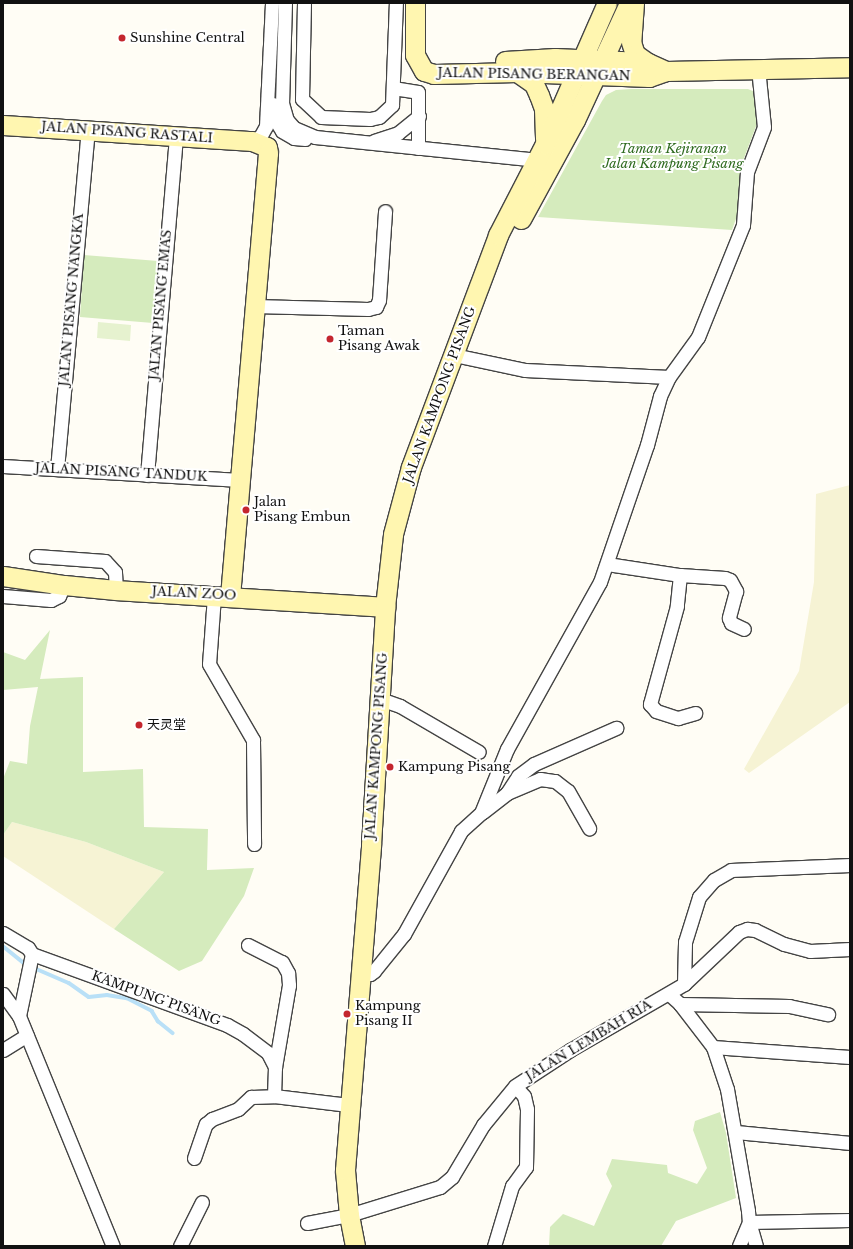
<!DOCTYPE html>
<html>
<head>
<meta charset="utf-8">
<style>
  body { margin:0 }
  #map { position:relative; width:853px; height:1249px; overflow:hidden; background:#fffdf5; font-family:"Libre Baskerville","Noto Sans SC",serif }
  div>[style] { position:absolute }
  .farmland>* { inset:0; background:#f6f3d4 }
  .green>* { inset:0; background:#d5ebbd }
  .pitch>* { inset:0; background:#e6f2cf }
  .stream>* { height:3.5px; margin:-1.75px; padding:0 1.75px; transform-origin:1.75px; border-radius:1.75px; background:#b9e0f7 }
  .roads { filter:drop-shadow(1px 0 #444) drop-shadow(-1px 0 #444) drop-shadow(0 1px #444) drop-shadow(0 -1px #444) }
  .street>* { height:13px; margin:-6.5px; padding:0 6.5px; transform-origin:6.5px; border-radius:6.5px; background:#fff }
  .secondary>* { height:19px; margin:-9.5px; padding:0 9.5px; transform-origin:9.5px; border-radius:9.5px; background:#fff6b0 }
  .dots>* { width:11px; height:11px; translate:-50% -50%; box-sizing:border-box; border:2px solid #fff; border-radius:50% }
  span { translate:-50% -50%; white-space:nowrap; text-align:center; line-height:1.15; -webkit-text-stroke:4px #fff; paint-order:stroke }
  .poi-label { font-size:13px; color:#111 }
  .left { translate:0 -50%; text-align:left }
  .street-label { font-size:13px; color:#111 }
  .park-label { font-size:13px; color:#2f6b1f; font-style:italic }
  .frame { position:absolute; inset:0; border:4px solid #111; pointer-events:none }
</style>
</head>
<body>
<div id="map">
  <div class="farmland">
    <div style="clip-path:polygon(850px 485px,850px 702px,749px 773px,744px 769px,799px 671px,814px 582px,816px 494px)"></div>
    <div style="clip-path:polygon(12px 822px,86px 842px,164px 872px,114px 929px,3px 856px,3px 835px)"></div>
  </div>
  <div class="green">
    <div style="clip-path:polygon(631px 89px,748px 89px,755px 92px,758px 121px,741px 166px,737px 216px,732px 230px,538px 217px,602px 101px,606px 95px,616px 90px)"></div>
    <div style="clip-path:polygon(84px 255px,158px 261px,153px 323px,80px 317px)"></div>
    <div style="clip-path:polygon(50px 630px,40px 679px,83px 677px,83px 772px,143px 769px,144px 827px,208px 829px,207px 870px,254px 868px,244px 896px,202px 961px,179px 971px,114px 929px,164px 872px,86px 842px,12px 822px,3px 835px,3px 779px,10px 761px,27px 764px,30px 726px,38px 687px,3px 690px,3px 652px,25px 660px)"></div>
    <div style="clip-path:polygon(720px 1112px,726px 1133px,736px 1198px,676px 1221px,661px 1246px,549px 1246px,550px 1227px,563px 1214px,594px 1226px,612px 1186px,606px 1174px,612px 1159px,667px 1165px,668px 1173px,697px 1184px,707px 1168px,693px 1130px,695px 1121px)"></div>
  </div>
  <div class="pitch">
    <div style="clip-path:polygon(98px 322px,131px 325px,130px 341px,97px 338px)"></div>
  </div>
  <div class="stream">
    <div style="left:3px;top:946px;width:28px;rotate:39deg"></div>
    <div style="left:25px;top:964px;width:48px;rotate:23.4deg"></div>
    <div style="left:69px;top:983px;width:24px;rotate:35deg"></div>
    <div style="left:89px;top:997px;width:18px;rotate:-6deg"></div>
    <div style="left:107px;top:995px;width:20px;rotate:9deg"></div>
    <div style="left:127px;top:998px;width:28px;rotate:27deg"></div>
    <div style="left:152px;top:1011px;width:12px;rotate:59deg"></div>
    <div style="left:158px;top:1021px;width:19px;rotate:39deg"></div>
  </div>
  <div class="roads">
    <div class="street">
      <div style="left:285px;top:3px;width:100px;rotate:91.7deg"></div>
      <div style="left:282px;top:103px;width:18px;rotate:74deg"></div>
      <div style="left:287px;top:120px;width:11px;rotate:49deg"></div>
      <div style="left:294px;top:128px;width:23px;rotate:23deg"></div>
      <div style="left:315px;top:137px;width:222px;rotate:5.9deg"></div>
      <div style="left:304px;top:3px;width:96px;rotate:91.2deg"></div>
      <div style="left:302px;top:99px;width:26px;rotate:43deg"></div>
      <div style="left:321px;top:117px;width:49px;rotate:2.3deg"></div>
      <div style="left:370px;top:119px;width:9px;rotate:-13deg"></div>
      <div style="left:379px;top:117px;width:18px;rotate:-43deg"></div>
      <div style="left:392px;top:105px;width:102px;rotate:-87.8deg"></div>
      <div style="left:393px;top:88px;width:25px;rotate:9deg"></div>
      <div style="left:418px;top:92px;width:56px;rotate:90deg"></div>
      <div style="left:273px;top:104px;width:14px;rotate:86deg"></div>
      <div style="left:274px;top:118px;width:15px;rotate:58deg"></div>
      <div style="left:282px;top:131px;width:14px;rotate:30deg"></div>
      <div style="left:294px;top:138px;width:11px;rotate:5deg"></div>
      <div style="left:252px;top:141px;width:9px;rotate:-27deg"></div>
      <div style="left:260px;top:137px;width:13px;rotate:-61deg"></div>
      <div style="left:266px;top:126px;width:123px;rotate:-87.2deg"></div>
      <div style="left:374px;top:141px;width:25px;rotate:-18deg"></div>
      <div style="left:398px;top:133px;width:27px;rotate:-39deg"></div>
      <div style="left:254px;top:306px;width:114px;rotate:1.5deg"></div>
      <div style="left:368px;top:309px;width:8px;rotate:-14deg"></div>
      <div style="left:376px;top:307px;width:8px;rotate:-67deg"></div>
      <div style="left:379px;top:300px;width:89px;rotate:-86.1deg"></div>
      <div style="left:454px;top:355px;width:73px;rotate:11.9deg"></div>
      <div style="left:525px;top:370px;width:144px;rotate:2.8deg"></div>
      <div style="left:3px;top:466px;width:235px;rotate:3.4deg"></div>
      <div style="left:57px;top:469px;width:340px;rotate:-84.8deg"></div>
      <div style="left:147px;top:475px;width:340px;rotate:-85.1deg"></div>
      <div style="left:36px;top:556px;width:69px;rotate:4.1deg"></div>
      <div style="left:105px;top:561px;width:15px;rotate:48deg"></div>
      <div style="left:115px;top:572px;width:18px;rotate:87deg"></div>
      <div style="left:607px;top:564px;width:74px;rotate:8.6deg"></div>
      <div style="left:680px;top:575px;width:45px;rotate:3.8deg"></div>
      <div style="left:725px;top:578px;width:5px;rotate:22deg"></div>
      <div style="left:730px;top:580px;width:13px;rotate:61deg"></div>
      <div style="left:736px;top:591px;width:28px;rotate:105deg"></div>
      <div style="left:729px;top:618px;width:5px;rotate:68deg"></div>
      <div style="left:731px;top:623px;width:14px;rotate:25deg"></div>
      <div style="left:680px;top:575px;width:31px;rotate:96deg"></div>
      <div style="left:677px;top:606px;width:102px;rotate:105.4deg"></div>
      <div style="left:650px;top:704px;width:9px;rotate:49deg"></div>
      <div style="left:656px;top:711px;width:23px;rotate:18deg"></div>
      <div style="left:678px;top:718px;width:18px;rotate:-16deg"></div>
      <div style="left:3px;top:596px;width:48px;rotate:4.8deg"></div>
      <div style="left:51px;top:600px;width:9px;rotate:-27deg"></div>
      <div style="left:59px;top:596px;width:12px;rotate:-66deg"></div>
      <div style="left:214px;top:596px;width:68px;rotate:94.2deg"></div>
      <div style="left:209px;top:664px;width:88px;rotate:59.9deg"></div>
      <div style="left:253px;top:740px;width:104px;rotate:89.4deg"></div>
      <div style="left:380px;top:699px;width:21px;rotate:19deg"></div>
      <div style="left:400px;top:706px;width:91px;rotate:30.2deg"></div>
      <div style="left:507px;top:793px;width:36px;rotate:-23deg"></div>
      <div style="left:540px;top:779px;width:15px;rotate:8deg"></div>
      <div style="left:555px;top:781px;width:16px;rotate:38deg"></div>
      <div style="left:568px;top:791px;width:43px;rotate:60.4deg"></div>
      <div style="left:483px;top:812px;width:31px;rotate:-38deg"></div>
      <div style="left:507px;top:793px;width:20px;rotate:-57deg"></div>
      <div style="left:518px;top:776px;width:20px;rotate:-37deg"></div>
      <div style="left:534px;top:764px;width:90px;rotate:-23.7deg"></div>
      <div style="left:3px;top:933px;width:29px;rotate:31deg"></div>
      <div style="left:28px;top:948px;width:7px;rotate:56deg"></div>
      <div style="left:32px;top:954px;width:208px;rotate:20deg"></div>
      <div style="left:227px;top:1025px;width:18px;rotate:29deg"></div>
      <div style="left:243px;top:1034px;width:31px;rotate:37deg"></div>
      <div style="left:268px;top:1053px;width:16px;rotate:63deg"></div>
      <div style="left:275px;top:1067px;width:29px;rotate:92deg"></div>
      <div style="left:248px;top:945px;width:38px;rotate:27deg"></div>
      <div style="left:282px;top:962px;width:13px;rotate:61deg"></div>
      <div style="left:288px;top:973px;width:12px;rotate:85deg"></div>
      <div style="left:289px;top:985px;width:83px;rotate:99.7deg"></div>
      <div style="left:360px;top:974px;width:10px"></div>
      <div style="left:370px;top:974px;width:5px;rotate:-37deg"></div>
      <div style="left:374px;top:971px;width:48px;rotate:-51deg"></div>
      <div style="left:404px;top:934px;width:118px;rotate:-61deg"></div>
      <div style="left:461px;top:831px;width:27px;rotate:-42deg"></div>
      <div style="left:481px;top:813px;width:69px;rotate:-67.9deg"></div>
      <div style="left:507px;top:749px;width:191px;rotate:-60.9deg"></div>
      <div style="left:600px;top:582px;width:145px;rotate:-71.1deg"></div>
      <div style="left:647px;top:445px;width:51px;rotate:-75.1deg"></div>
      <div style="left:660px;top:396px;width:21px;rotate:-65deg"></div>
      <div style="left:669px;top:377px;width:49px;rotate:-54.1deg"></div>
      <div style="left:698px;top:337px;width:121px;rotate:-68.1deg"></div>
      <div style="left:743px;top:225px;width:53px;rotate:-85.7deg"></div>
      <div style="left:747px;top:172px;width:48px;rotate:-69.3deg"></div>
      <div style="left:764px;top:127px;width:59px;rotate:-95.8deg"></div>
      <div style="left:684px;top:984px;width:42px;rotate:-88.6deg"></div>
      <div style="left:685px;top:942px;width:47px;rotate:-72.7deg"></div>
      <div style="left:699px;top:897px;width:23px;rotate:-49deg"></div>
      <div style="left:714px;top:880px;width:20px;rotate:-30deg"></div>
      <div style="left:731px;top:870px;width:119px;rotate:-2.4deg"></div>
      <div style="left:3px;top:994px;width:27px;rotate:54deg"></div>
      <div style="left:19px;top:1016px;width:248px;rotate:67.8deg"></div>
      <div style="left:669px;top:994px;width:15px;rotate:42deg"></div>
      <div style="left:680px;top:1004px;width:54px;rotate:52.5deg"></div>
      <div style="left:713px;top:1047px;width:44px;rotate:71.6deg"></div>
      <div style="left:727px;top:1089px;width:124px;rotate:80.2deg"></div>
      <div style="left:748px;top:1211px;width:11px;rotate:85deg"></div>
      <div style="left:749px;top:1222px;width:26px;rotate:113deg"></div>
      <div style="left:680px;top:1004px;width:109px;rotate:1.1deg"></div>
      <div style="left:789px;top:1006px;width:40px;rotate:12deg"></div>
      <div style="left:19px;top:1016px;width:63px;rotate:-78.2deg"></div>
      <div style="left:713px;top:1047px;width:137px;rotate:4.2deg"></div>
      <div style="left:3px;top:1050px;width:28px;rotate:-32deg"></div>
      <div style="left:736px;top:1132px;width:115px;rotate:5.5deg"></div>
      <div style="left:194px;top:1158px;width:36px;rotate:-71deg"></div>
      <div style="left:206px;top:1124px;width:8px;rotate:-40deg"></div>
      <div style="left:212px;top:1119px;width:28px;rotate:-21deg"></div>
      <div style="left:238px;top:1109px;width:18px;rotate:-43deg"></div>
      <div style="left:251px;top:1097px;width:23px;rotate:-2deg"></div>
      <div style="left:274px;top:1096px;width:75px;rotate:6.9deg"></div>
      <div style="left:307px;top:1223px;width:43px;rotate:-10.8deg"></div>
      <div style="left:349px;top:1215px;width:95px;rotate:-17.1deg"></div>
      <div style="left:440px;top:1187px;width:16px;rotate:-40deg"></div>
      <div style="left:452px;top:1177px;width:61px;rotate:-59.2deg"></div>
      <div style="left:483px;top:1125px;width:50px;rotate:-50.6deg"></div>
      <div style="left:515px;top:1086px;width:66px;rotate:-33.2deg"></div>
      <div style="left:570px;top:1050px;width:132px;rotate:-30.1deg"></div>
      <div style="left:684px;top:984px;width:76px;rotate:-43.4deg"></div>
      <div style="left:739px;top:932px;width:9px;rotate:-21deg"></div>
      <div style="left:747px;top:929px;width:8px;rotate:7deg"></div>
      <div style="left:755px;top:930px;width:32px;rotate:26deg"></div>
      <div style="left:784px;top:944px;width:27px;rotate:15deg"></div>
      <div style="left:810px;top:951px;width:40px;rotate:-2.9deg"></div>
      <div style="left:180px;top:1246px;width:49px;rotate:-63.4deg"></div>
      <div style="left:494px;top:1246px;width:63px;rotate:-73.3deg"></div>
      <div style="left:512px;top:1186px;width:24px;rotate:-54deg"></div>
      <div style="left:526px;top:1167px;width:58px;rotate:-89deg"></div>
      <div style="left:527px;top:1109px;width:13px;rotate:-103deg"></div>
      <div style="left:524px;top:1096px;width:13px;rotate:-132deg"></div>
      <div style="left:756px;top:1246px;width:25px;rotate:-106deg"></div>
      <div style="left:749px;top:1222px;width:101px;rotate:-1.1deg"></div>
    </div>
    <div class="secondary">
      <div style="left:415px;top:3px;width:52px;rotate:90deg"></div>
      <div style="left:415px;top:55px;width:18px;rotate:61deg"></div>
      <div style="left:424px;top:71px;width:10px;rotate:17deg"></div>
      <div style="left:434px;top:74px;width:83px;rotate:-1.4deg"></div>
      <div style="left:517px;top:72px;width:132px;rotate:2.2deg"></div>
      <div style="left:649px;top:77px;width:18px;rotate:-19deg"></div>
      <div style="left:666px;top:71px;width:184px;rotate:-1.2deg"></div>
      <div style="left:634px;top:3px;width:39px;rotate:94deg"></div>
      <div style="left:631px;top:42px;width:13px;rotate:72deg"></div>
      <div style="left:635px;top:54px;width:16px;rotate:35deg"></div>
      <div style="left:505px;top:61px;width:50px;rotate:-3.4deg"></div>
      <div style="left:555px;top:58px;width:65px;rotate:2.6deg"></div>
      <div style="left:620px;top:61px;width:28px;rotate:4deg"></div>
      <div style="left:648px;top:63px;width:20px;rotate:24deg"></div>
      <div style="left:517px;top:72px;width:21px;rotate:35deg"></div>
      <div style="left:534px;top:84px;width:12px;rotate:66deg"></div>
      <div style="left:539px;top:95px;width:15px;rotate:70deg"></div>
      <div style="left:544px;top:109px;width:30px;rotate:88deg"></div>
      <div style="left:3px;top:125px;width:250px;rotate:3.7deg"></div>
      <div style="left:252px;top:141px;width:16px;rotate:22deg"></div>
      <div style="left:267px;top:147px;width:6px;rotate:81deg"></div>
      <div style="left:268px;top:153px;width:445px;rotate:94.9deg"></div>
      <div style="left:521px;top:219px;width:113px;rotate:-61.4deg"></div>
      <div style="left:575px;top:120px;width:129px;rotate:-65.2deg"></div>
      <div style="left:3px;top:576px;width:62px;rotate:8.4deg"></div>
      <div style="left:64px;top:585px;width:52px;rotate:5.5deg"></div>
      <div style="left:116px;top:590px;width:270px;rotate:3.6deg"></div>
      <div style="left:355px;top:1246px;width:32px;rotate:-101deg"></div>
      <div style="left:349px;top:1215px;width:45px;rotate:-95.1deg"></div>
      <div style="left:345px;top:1170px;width:326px;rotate:-85.4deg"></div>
      <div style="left:371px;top:845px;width:238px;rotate:-86.6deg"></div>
      <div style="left:385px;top:607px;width:73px;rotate:-83.7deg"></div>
      <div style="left:393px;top:534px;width:69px;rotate:-75deg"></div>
      <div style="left:411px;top:467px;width:248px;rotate:-69.4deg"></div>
      <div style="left:498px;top:235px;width:102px;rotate:-62.7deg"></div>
      <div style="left:545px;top:144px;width:154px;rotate:-66.3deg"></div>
    </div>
  </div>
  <div class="dots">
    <div style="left:122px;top:38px;background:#c4262e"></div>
    <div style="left:330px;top:339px;background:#c4262e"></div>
    <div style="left:246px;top:510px;background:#c4262e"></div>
    <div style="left:139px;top:725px;background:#c4262e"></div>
    <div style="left:390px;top:767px;background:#c4262e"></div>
    <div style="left:347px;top:1014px;background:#c4262e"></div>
  </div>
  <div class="poi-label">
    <span class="left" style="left:130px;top:38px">Sunshine Central</span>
    <span class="left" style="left:338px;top:339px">Taman<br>Pisang Awak</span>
    <span class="left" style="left:254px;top:510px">Jalan<br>Pisang Embun</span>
    <span class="left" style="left:147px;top:725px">天灵堂</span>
    <span class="left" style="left:398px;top:767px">Kampung Pisang</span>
    <span class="left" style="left:355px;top:1014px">Kampung<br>Pisang II</span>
  </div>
  <div class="street-label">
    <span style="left:534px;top:75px;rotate:1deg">JALAN PISANG BERANGAN</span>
    <span style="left:127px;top:133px;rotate:4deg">JALAN PISANG RASTALI</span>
    <span style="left:72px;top:300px;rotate:-85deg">JALAN PISANG NANGKA</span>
    <span style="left:161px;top:305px;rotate:-85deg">JALAN PISANG EMAS</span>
    <span style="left:440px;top:395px;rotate:-70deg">JALAN KAMPONG PISANG</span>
    <span style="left:121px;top:473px;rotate:3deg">JALAN PISANG TANDUK</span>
    <span style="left:194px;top:594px;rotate:3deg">JALAN ZOO</span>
    <span style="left:377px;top:746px;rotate:-86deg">JALAN KAMPONG PISANG</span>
    <span style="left:156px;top:999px;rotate:20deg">KAMPUNG PISANG</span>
    <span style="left:589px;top:1041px;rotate:-31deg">JALAN LEMBAH RIA</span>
  </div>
  <div class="park-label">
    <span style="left:673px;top:157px">Taman Kejiranan<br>Jalan Kampung Pisang</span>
  </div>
  <div class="frame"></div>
</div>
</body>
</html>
